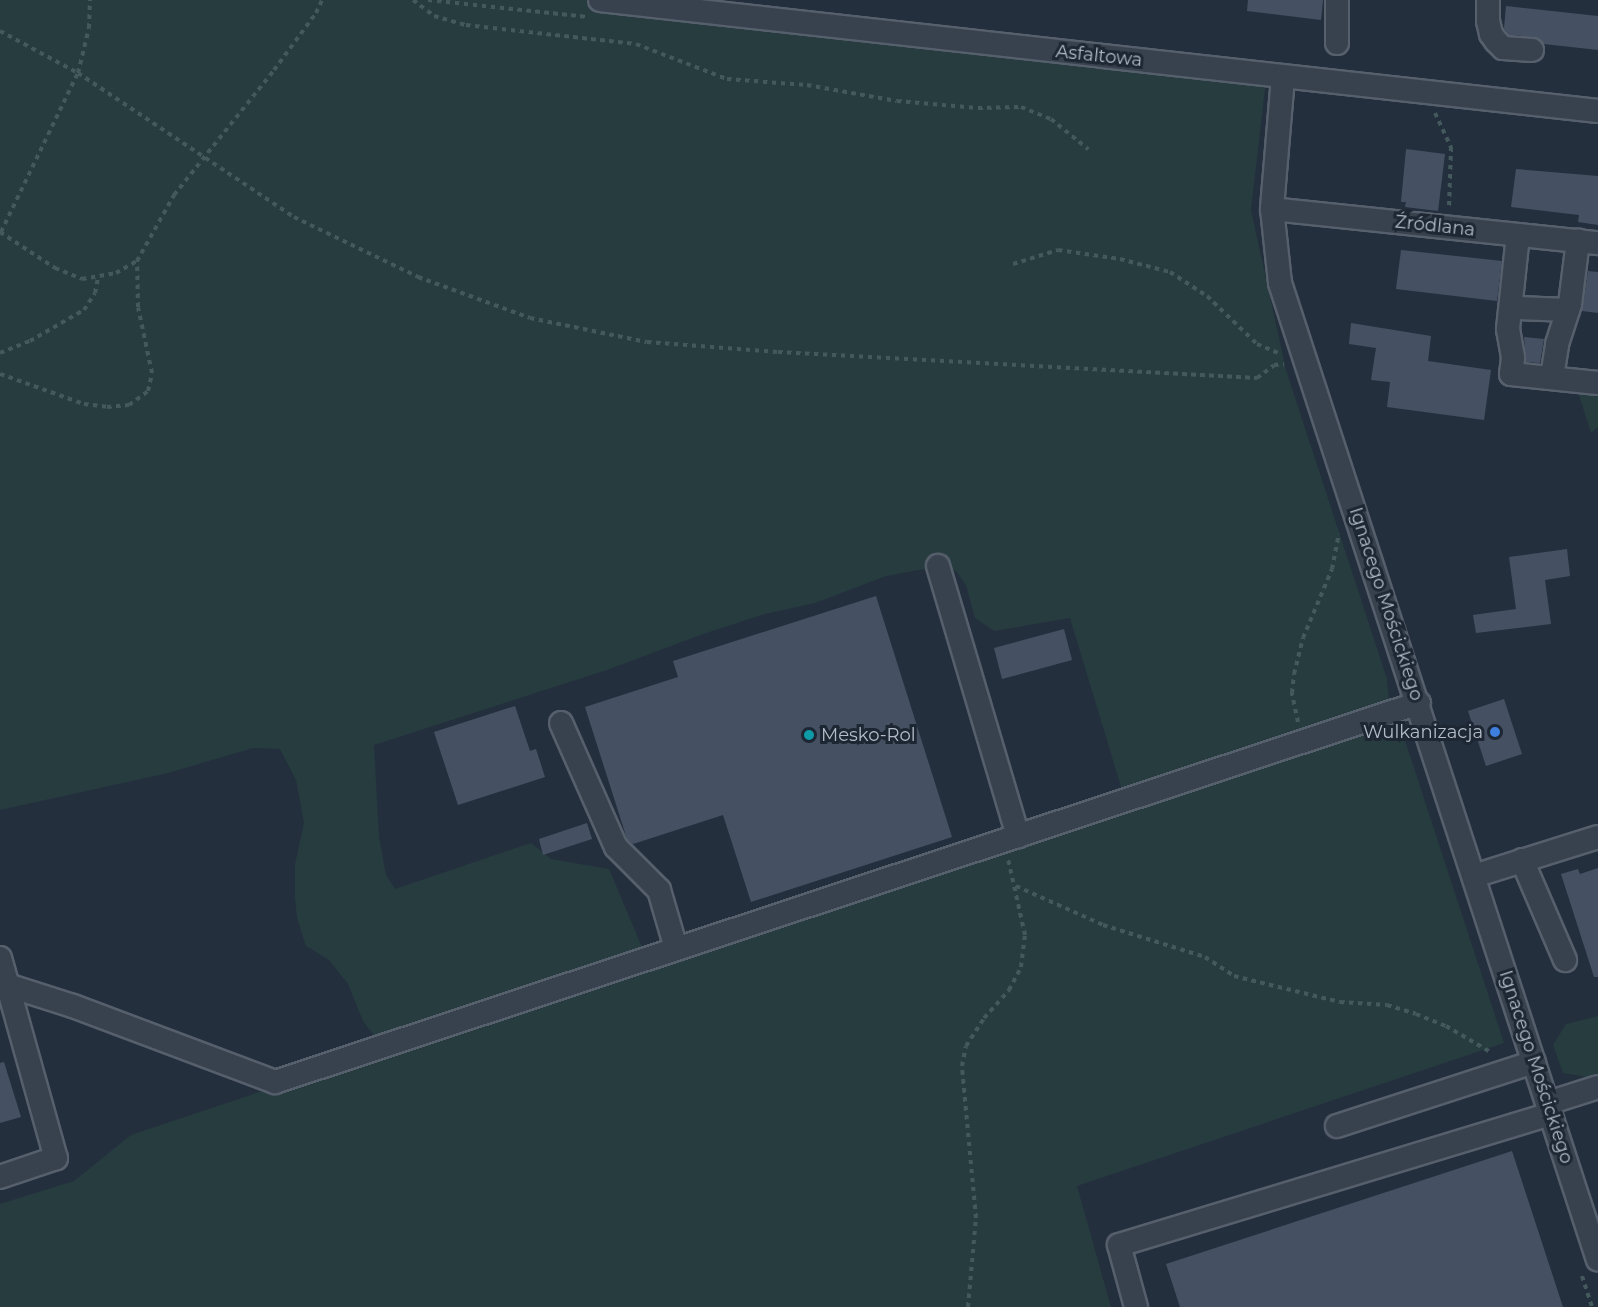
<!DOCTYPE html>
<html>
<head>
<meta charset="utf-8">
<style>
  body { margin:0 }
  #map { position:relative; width:1598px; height:1307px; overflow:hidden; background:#242f3e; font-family:Montserrat,sans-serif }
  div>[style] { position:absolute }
  .green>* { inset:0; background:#263c3f }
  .building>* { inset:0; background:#455162 }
  .path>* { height:4px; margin-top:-2px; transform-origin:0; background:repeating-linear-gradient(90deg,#44595c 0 4.5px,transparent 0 9px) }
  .roads { filter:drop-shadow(2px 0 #565f6c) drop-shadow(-2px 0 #565f6c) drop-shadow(0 2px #565f6c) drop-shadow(0 -2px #565f6c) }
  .minor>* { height:22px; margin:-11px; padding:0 11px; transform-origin:11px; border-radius:11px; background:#38414e }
  .dots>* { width:16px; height:16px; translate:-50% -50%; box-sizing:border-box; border:3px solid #1d2633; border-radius:50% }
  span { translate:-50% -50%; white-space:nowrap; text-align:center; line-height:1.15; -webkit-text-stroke:6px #1d2633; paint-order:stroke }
  .street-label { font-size:18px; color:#b4bcc9 }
  .poi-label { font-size:18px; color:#b4bcc9 }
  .right { translate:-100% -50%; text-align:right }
  .left { translate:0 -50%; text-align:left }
</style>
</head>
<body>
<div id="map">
  <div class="green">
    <div style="clip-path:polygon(0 0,637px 0,1267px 71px,1251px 210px,1286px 370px,1387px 679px,1389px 702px,1122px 790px,1070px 618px,994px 631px,975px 618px,966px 585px,956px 571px,924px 569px,886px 576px,815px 603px,765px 614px,703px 634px,607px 670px,374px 745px,379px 837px,386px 875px,395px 889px,531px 843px,551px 859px,609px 869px,644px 952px,1397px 716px,1504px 1043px,1077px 1186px,1111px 1307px,0 1307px,0 1204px,74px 1181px,131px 1135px,385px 1050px,363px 1021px,348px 984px,329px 960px,306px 946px,297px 918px,295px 898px,295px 864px,304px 823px,296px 780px,280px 749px,253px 748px,168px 773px,0 810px)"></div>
    <div style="clip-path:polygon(1573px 376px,1598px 380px,1598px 427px,1591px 433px)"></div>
    <div style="clip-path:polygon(1598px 1016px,1598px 1079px,1563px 1073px,1553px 1045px,1566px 1024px)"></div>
  </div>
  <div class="building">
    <div style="clip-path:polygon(1248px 0,1323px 0,1321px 20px,1247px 11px)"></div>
    <div style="clip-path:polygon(1506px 6px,1598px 16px,1598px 50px,1544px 44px,1534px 37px,1509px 35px,1504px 28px)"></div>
    <div style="clip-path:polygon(1406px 149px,1445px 154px,1438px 211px,1405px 207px,1406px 202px,1401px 202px)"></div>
    <div style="clip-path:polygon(1516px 169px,1598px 176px,1598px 225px,1578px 222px,1579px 215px,1511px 207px)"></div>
    <div style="clip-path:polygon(1401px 250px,1502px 261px,1497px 301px,1396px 289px)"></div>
    <div style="clip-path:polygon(1588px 271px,1598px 272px,1598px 313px,1582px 311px)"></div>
    <div style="clip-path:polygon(1351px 323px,1431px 336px,1428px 361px,1491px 370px,1484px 420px,1387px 407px,1390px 382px,1371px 380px,1376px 348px,1349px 344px)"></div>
    <div style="clip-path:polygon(1524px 337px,1544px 339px,1540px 363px,1526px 362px)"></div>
    <div style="clip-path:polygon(1567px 549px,1570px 576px,1545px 580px,1551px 624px,1476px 633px,1473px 615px,1516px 609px,1509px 557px)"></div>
    <div style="clip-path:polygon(876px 596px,952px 837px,751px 902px,723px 815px,633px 844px,627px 839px,585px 707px,678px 677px,673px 661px)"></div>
    <div style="clip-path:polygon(1064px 629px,1072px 660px,1002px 679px,994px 648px)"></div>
    <div style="clip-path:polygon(1504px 699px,1522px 754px,1486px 766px,1468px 711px)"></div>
    <div style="clip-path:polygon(515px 706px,530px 751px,536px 749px,545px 777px,458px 805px,434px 732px)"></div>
    <div style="clip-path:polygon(587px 823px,592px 839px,543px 855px,539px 839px)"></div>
    <div style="clip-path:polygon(1598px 868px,1598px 977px,1594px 977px,1561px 874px,1578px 869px,1580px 874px)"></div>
    <div style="clip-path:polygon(4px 1062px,21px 1117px,0 1123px,0 1063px)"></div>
    <div style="clip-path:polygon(1512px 1151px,1563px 1307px,1180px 1307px,1166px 1264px)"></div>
  </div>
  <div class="path">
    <div style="left:413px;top:0;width:26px;rotate:37deg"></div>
    <div style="left:434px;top:16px;width:33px;rotate:16deg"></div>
    <div style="left:466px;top:25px;width:171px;rotate:6.4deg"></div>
    <div style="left:636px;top:44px;width:97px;rotate:21deg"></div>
    <div style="left:727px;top:79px;width:80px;rotate:4.3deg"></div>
    <div style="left:807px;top:85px;width:91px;rotate:10.1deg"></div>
    <div style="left:897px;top:101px;width:81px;rotate:4.9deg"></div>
    <div style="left:978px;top:108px;width:43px;rotate:-1.3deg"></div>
    <div style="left:1021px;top:107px;width:32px;rotate:22deg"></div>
    <div style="left:1051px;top:119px;width:48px;rotate:39deg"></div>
    <div style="left:428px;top:0;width:161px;rotate:6.1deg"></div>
    <div style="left:0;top:31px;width:89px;rotate:28.3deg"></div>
    <div style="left:78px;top:73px;width:260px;rotate:33.7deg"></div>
    <div style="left:294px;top:217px;width:138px;rotate:25.8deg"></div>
    <div style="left:418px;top:277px;width:119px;rotate:20.1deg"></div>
    <div style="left:530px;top:318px;width:119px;rotate:11.6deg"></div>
    <div style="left:647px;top:342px;width:131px;rotate:4.4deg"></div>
    <div style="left:778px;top:352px;width:480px;rotate:3.1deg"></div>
    <div style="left:1257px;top:378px;width:21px;rotate:-37deg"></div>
    <div style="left:1274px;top:365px;width:10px;rotate:-6deg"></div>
    <div style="left:1435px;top:113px;width:38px;rotate:65deg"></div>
    <div style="left:1451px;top:147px;width:60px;rotate:91.9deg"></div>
    <div style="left:0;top:232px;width:66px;rotate:33.2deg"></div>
    <div style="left:55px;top:268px;width:29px;rotate:22deg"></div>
    <div style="left:82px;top:279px;width:35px;rotate:-10deg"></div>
    <div style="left:116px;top:273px;width:24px;rotate:-30deg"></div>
    <div style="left:137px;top:261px;width:76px;rotate:-60.7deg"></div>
    <div style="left:174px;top:195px;width:160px;rotate:-51.3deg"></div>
    <div style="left:274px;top:70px;width:71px;rotate:-53.6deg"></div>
    <div style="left:316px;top:13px;width:14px;rotate:-65deg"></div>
    <div style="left:1px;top:232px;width:177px;rotate:-64.2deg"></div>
    <div style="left:78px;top:73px;width:46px;rotate:-76.3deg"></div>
    <div style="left:89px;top:28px;width:28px;rotate:-88deg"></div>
    <div style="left:1013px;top:264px;width:47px;rotate:-17.3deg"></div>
    <div style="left:1058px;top:250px;width:63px;rotate:8.3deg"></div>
    <div style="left:1120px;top:259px;width:52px;rotate:14.6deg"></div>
    <div style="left:1170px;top:272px;width:44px;rotate:33deg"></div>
    <div style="left:1207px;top:296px;width:69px;rotate:43.8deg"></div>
    <div style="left:1257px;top:344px;width:26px;rotate:23deg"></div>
    <div style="left:0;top:353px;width:32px;rotate:-22deg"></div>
    <div style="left:30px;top:341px;width:62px;rotate:-29.9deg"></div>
    <div style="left:84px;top:310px;width:20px;rotate:-57deg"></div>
    <div style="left:95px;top:293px;width:15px;rotate:-79deg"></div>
    <div style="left:0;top:374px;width:89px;rotate:19.7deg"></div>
    <div style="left:84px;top:404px;width:23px;rotate:7deg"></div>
    <div style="left:107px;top:407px;width:22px;rotate:-5deg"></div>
    <div style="left:129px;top:405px;width:24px;rotate:-36deg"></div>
    <div style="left:148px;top:391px;width:18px;rotate:-77deg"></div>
    <div style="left:152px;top:373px;width:67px;rotate:-102deg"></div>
    <div style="left:138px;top:307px;width:46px;rotate:-91.2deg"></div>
    <div style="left:1298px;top:722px;width:30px;rotate:-102deg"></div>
    <div style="left:1292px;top:693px;width:19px;rotate:-84deg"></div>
    <div style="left:1294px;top:674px;width:37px;rotate:-76deg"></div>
    <div style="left:1303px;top:638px;width:75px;rotate:-67.2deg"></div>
    <div style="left:1332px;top:569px;width:36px;rotate:-79deg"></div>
    <div style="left:1016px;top:886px;width:95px;rotate:24.1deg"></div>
    <div style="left:1103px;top:925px;width:107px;rotate:17.4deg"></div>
    <div style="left:1205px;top:957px;width:35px;rotate:33deg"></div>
    <div style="left:1234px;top:976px;width:109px;rotate:13.8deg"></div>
    <div style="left:1340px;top:1002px;width:47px;rotate:3.7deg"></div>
    <div style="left:1387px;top:1005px;width:30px;rotate:17deg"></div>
    <div style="left:1416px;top:1014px;width:32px;rotate:22deg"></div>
    <div style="left:1446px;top:1026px;width:53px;rotate:30.4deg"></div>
    <div style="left:1582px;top:1276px;width:33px;rotate:72deg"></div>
    <div style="left:968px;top:1307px;width:89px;rotate:-84.9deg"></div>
    <div style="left:976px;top:1218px;width:153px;rotate:-95.3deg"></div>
    <div style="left:962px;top:1066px;width:20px;rotate:-79deg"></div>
    <div style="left:966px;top:1046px;width:33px;rotate:-57deg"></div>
    <div style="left:984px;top:1018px;width:38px;rotate:-48deg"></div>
    <div style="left:1009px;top:990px;width:26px;rotate:-62deg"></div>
    <div style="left:1021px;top:967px;width:32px;rotate:-83deg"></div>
    <div style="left:1025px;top:935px;width:78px;rotate:-102.6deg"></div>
  </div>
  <div class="roads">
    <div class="minor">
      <div style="left:600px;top:0;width:1004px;rotate:6.35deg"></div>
      <div style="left:1488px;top:0;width:21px;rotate:90deg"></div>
      <div style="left:1488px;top:21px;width:13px;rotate:77deg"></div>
      <div style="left:1491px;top:34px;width:9px;rotate:54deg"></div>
      <div style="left:1496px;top:41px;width:10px;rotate:45deg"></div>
      <div style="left:1503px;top:48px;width:29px;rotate:4deg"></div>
      <div style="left:1337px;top:43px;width:43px;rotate:-90deg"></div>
      <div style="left:1283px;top:77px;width:132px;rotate:94.8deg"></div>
      <div style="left:1272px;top:209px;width:74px;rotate:83.8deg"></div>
      <div style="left:1280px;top:283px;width:1027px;rotate:71.97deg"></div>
      <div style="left:1272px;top:209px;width:328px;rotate:6deg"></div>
      <div style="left:1518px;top:235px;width:95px;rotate:96.1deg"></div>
      <div style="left:1508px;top:329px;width:29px;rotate:80deg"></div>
      <div style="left:1513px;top:358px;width:16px;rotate:97deg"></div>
      <div style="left:1511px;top:374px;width:87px;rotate:5.9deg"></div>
      <div style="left:1518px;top:308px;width:50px;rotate:2.3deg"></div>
      <div style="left:1552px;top:377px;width:33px;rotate:-81deg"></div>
      <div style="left:1557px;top:344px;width:42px;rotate:-72deg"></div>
      <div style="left:1570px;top:304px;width:64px;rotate:-82.8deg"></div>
      <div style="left:938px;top:566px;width:282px;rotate:73.5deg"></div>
      <div style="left:561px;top:723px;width:136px;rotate:66.1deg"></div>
      <div style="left:616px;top:847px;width:61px;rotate:45deg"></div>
      <div style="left:659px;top:890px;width:60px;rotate:73.7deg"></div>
      <div style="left:1522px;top:860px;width:109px;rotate:66.7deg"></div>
      <div style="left:1474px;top:876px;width:130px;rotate:-17.5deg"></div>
      <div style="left:0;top:958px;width:208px;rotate:74.4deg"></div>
      <div style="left:56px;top:1158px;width:59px;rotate:161.3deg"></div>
      <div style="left:7px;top:985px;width:69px;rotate:17.7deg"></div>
      <div style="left:73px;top:1006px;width:216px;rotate:20.6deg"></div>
      <div style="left:275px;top:1082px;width:1205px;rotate:-18.33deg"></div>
      <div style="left:1548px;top:1103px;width:52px;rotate:-17.7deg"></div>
      <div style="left:1337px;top:1126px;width:207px;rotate:-18deg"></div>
      <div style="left:1136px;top:1307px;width:64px;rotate:-105.3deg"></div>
      <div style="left:1119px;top:1245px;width:451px;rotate:-16.9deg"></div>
    </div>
  </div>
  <div class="dots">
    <div style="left:1495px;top:732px;background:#3f7fe0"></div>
    <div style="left:809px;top:735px;background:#0f9aa8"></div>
  </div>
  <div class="street-label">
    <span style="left:1099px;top:56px;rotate:6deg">Asfaltowa</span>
    <span style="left:1435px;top:226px;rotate:6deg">Źródlana</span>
    <span style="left:1386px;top:604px;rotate:72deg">Ignacego Mościckiego</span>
    <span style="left:1536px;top:1067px;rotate:72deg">Ignacego Mościckiego</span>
  </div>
  <div class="poi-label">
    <span class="right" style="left:1483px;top:732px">Wulkanizacja</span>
    <span class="left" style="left:821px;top:735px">Mesko-Rol</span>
  </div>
</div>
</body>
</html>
